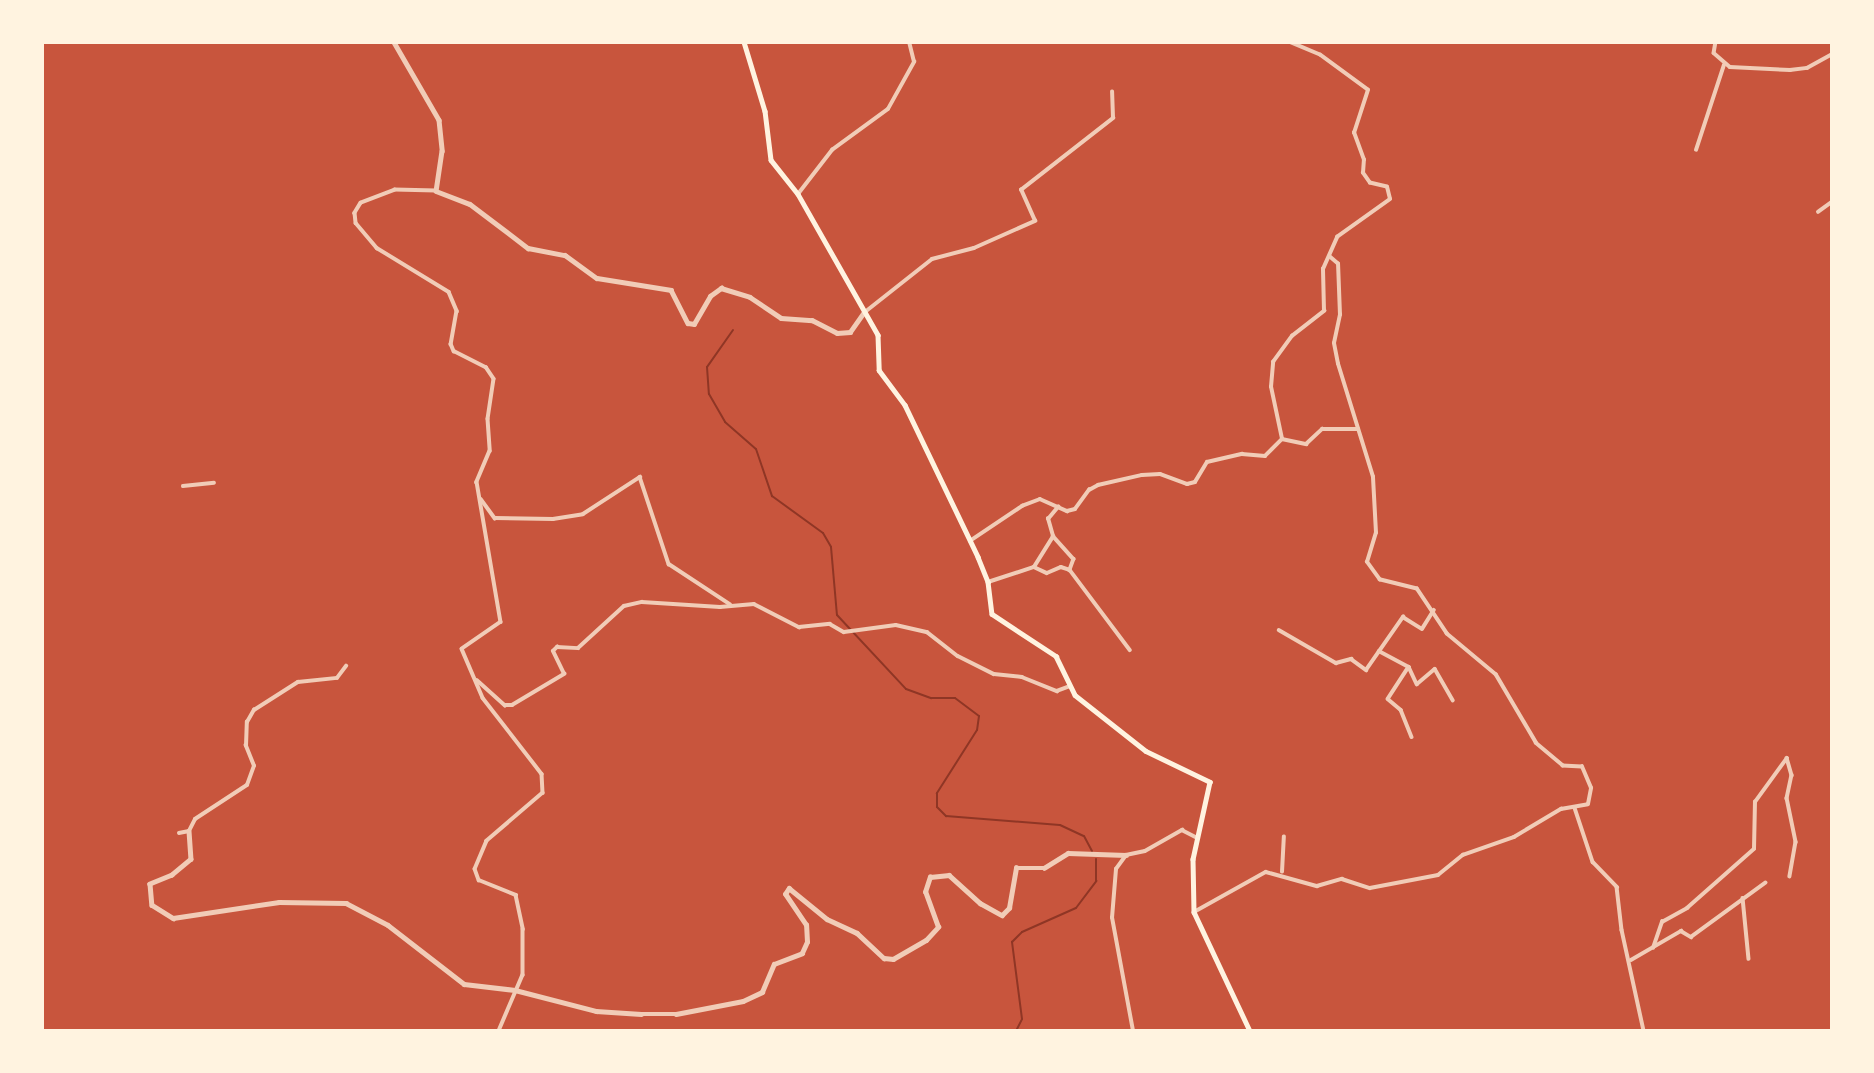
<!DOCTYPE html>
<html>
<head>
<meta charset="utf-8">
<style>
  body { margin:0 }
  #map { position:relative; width:1874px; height:1073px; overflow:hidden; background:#c8553d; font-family:"PT Sans Narrow",sans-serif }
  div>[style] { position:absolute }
  .stream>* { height:2px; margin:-1px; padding:0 1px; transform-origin:1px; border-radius:1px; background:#8f3625 }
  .minor>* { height:3.5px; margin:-1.75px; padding:0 1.75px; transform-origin:1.75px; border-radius:1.75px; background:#f1ccb7 }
  .tertiary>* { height:4.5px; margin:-2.25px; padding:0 2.25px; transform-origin:2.25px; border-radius:2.25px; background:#f1ccb7 }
  .secondary>* { height:4.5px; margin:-2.25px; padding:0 2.25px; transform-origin:2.25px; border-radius:2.25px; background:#fff3e0 }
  span { translate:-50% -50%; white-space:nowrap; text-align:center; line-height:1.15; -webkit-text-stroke:6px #fff3e0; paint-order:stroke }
  .frame { position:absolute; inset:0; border:44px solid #fff3e0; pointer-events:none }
</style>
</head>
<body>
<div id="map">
  <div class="stream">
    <div style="left:733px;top:330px;width:45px;rotate:125.1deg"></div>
    <div style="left:707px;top:367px;width:27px;rotate:86deg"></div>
    <div style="left:709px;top:394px;width:32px;rotate:60deg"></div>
    <div style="left:725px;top:422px;width:41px;rotate:41.1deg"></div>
    <div style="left:756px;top:449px;width:50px;rotate:71.2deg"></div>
    <div style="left:772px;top:496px;width:63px;rotate:36deg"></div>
    <div style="left:823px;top:533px;width:16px;rotate:60deg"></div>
    <div style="left:831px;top:547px;width:68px;rotate:85deg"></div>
    <div style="left:837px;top:615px;width:101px;rotate:47deg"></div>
    <div style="left:906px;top:689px;width:27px;rotate:20deg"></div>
    <div style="left:931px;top:698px;width:24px"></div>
    <div style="left:955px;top:698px;width:30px;rotate:37deg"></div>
    <div style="left:979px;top:716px;width:14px;rotate:98deg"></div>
    <div style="left:977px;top:730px;width:75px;rotate:122.4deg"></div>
    <div style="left:937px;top:793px;width:14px;rotate:90deg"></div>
    <div style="left:937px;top:807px;width:13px;rotate:45deg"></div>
    <div style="left:946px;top:816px;width:114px;rotate:4.5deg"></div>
    <div style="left:1060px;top:825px;width:26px;rotate:25deg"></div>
    <div style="left:1084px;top:836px;width:17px;rotate:62deg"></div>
    <div style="left:1016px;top:1031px;width:13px;rotate:-63deg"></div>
    <div style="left:1022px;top:1019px;width:78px;rotate:-97.4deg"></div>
    <div style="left:1012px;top:942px;width:14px;rotate:-45deg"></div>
    <div style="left:1022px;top:932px;width:59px;rotate:-24deg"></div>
    <div style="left:1076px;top:908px;width:34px;rotate:-53deg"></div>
    <div style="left:1096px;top:881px;width:22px;rotate:-90deg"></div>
  </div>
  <div class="minor">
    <div style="left:1716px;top:42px;width:11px;rotate:100deg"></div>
    <div style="left:1714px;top:53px;width:21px;rotate:41deg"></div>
    <div style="left:1730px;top:67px;width:60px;rotate:2.9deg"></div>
    <div style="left:1790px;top:70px;width:17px;rotate:-7deg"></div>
    <div style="left:1807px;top:68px;width:29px;rotate:-29deg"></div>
    <div style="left:1696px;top:150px;width:89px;rotate:-71.8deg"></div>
    <div style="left:436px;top:191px;width:41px;rotate:-178.6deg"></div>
    <div style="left:395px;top:190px;width:36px;rotate:159deg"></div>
    <div style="left:361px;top:203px;width:12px;rotate:121deg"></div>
    <div style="left:355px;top:213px;width:10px;rotate:84deg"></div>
    <div style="left:356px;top:223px;width:33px;rotate:50deg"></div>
    <div style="left:377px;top:248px;width:84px;rotate:31.4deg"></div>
    <div style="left:449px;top:292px;width:21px;rotate:67deg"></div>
    <div style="left:457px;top:311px;width:34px;rotate:100deg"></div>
    <div style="left:451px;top:344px;width:8px;rotate:67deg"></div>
    <div style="left:454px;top:351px;width:36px;rotate:27deg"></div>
    <div style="left:486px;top:367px;width:14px;rotate:56deg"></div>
    <div style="left:494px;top:379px;width:40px;rotate:98.5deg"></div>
    <div style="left:488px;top:419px;width:32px;rotate:86deg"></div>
    <div style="left:490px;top:451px;width:34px;rotate:113deg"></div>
    <div style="left:477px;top:482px;width:142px;rotate:80.3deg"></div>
    <div style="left:501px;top:622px;width:47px;rotate:145.3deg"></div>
    <div style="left:462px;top:649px;width:53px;rotate:66.8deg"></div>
    <div style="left:483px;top:698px;width:96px;rotate:52.2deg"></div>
    <div style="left:542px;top:774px;width:19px;rotate:87deg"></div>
    <div style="left:543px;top:793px;width:74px;rotate:139.4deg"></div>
    <div style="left:487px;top:841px;width:30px;rotate:113deg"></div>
    <div style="left:475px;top:869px;width:12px;rotate:70deg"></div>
    <div style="left:479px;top:880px;width:40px;rotate:22deg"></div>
    <div style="left:516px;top:895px;width:35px;rotate:78deg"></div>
    <div style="left:523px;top:929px;width:46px;rotate:90deg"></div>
    <div style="left:523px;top:975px;width:61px;rotate:113.2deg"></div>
    <div style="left:798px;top:194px;width:56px;rotate:-52.3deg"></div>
    <div style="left:832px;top:150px;width:69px;rotate:-36.2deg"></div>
    <div style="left:888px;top:109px;width:54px;rotate:-61deg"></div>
    <div style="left:914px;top:62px;width:21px;rotate:-104deg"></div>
    <div style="left:1818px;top:212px;width:17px;rotate:-36deg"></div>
    <div style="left:865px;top:312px;width:85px;rotate:-38.3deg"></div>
    <div style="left:932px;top:259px;width:43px;rotate:-14.7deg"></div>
    <div style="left:974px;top:248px;width:67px;rotate:-23.9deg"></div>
    <div style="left:1035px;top:221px;width:34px;rotate:-114deg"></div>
    <div style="left:1021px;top:190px;width:117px;rotate:-38deg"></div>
    <div style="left:1113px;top:118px;width:26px;rotate:-92deg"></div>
    <div style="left:1282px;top:439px;width:25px;rotate:12deg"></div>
    <div style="left:1306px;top:444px;width:22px;rotate:-43deg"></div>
    <div style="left:1322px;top:429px;width:36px"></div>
    <div style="left:183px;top:486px;width:31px;rotate:-6deg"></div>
    <div style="left:481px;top:499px;width:24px;rotate:54deg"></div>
    <div style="left:495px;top:518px;width:58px;rotate:1deg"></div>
    <div style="left:553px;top:519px;width:30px;rotate:-9deg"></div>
    <div style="left:583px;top:514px;width:68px;rotate:-33deg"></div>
    <div style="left:640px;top:477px;width:92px;rotate:71.6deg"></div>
    <div style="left:669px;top:564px;width:73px;rotate:33.3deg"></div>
    <div style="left:1053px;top:536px;width:31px;rotate:48deg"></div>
    <div style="left:1074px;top:559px;width:12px;rotate:110deg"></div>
    <div style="left:970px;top:541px;width:63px;rotate:-33.9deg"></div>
    <div style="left:1022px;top:506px;width:19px;rotate:-21deg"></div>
    <div style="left:1040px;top:499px;width:30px;rotate:24deg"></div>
    <div style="left:1067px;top:511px;width:8px;rotate:-14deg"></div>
    <div style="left:1075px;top:509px;width:24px;rotate:-54deg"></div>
    <div style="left:1089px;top:490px;width:10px;rotate:-29deg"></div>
    <div style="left:1098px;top:485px;width:45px;rotate:-12.8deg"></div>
    <div style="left:1142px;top:475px;width:18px;rotate:-3deg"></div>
    <div style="left:1160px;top:474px;width:29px;rotate:20deg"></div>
    <div style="left:1187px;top:484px;width:8px;rotate:-14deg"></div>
    <div style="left:1195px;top:482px;width:23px;rotate:-59deg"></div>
    <div style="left:1207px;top:462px;width:36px;rotate:-13deg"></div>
    <div style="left:1242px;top:454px;width:23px;rotate:5deg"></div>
    <div style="left:1265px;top:456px;width:24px;rotate:-45deg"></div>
    <div style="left:1282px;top:439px;width:53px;rotate:-101.9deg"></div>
    <div style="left:1271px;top:387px;width:25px;rotate:-85deg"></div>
    <div style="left:1273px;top:362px;width:32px;rotate:-54deg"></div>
    <div style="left:1292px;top:336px;width:41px;rotate:-38deg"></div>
    <div style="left:1324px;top:311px;width:42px;rotate:-91.4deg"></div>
    <div style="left:1323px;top:269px;width:35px;rotate:-66deg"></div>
    <div style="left:1337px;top:237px;width:65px;rotate:-35.6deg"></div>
    <div style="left:1390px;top:199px;width:12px;rotate:-104deg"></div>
    <div style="left:1387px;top:187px;width:17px;rotate:-167deg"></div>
    <div style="left:1370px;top:183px;width:12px;rotate:-125deg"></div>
    <div style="left:1363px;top:173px;width:13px;rotate:-86deg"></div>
    <div style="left:1364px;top:160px;width:29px;rotate:-110deg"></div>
    <div style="left:1354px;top:133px;width:45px;rotate:-72deg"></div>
    <div style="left:1368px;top:90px;width:59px;rotate:-143.9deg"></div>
    <div style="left:1320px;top:55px;width:34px;rotate:-157deg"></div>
    <div style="left:1034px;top:567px;width:14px;rotate:25deg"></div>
    <div style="left:1047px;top:573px;width:15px;rotate:-23deg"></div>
    <div style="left:1061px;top:567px;width:9px;rotate:18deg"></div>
    <div style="left:1070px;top:570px;width:100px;rotate:53.1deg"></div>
    <div style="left:988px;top:582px;width:48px;rotate:-18.1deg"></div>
    <div style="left:1034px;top:567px;width:36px;rotate:-58deg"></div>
    <div style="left:1053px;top:536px;width:18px;rotate:-106deg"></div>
    <div style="left:1048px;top:519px;width:16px;rotate:-50deg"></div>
    <div style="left:1279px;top:630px;width:66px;rotate:30.1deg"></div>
    <div style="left:1336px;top:663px;width:16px;rotate:-15deg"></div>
    <div style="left:1351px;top:659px;width:19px;rotate:36deg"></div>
    <div style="left:1366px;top:670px;width:65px;rotate:-55.1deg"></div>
    <div style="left:1403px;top:617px;width:22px;rotate:32deg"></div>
    <div style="left:1422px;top:629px;width:22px;rotate:-58deg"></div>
    <div style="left:1379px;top:651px;width:34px;rotate:28deg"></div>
    <div style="left:1409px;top:667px;width:38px;rotate:123deg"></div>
    <div style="left:1388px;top:699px;width:17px;rotate:40deg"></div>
    <div style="left:1401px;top:710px;width:29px;rotate:68deg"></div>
    <div style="left:1409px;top:667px;width:19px;rotate:65deg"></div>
    <div style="left:1417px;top:684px;width:23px;rotate:-40deg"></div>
    <div style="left:1435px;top:669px;width:36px;rotate:60deg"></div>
    <div style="left:477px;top:680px;width:38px;rotate:42deg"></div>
    <div style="left:505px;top:705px;width:7px"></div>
    <div style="left:512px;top:705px;width:61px;rotate:-30.8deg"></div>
    <div style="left:564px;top:674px;width:25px;rotate:-116deg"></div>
    <div style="left:553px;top:651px;width:6px;rotate:-45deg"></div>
    <div style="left:557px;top:647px;width:21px;rotate:3deg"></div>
    <div style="left:578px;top:648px;width:62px;rotate:-42.4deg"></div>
    <div style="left:624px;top:606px;width:18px;rotate:-13deg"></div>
    <div style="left:642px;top:602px;width:78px;rotate:3.7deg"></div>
    <div style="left:720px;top:607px;width:34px;rotate:-5deg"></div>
    <div style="left:754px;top:604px;width:51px;rotate:27.1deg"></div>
    <div style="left:799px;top:627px;width:31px;rotate:-6deg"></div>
    <div style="left:830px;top:624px;width:16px;rotate:30deg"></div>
    <div style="left:844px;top:632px;width:52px;rotate:-7.7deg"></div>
    <div style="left:896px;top:625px;width:32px;rotate:13deg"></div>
    <div style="left:927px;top:632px;width:39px;rotate:38deg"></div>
    <div style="left:958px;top:656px;width:40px;rotate:26.6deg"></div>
    <div style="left:994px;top:674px;width:28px;rotate:6deg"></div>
    <div style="left:1022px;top:677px;width:38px;rotate:22deg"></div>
    <div style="left:1057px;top:691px;width:14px;rotate:-21deg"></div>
    <div style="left:1575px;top:808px;width:57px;rotate:71.6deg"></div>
    <div style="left:1593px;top:862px;width:35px;rotate:46deg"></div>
    <div style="left:1617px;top:887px;width:43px;rotate:83.4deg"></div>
    <div style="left:1622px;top:930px;width:103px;rotate:77.7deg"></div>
    <div style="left:179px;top:833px;width:10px;rotate:-11deg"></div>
    <div style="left:189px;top:831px;width:13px;rotate:-63deg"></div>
    <div style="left:195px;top:819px;width:62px;rotate:-33.2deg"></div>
    <div style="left:247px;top:785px;width:20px;rotate:-70deg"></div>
    <div style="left:254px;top:766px;width:22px;rotate:-112deg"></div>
    <div style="left:246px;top:746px;width:24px;rotate:-88deg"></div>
    <div style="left:247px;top:722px;width:14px;rotate:-60deg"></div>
    <div style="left:254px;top:710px;width:52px;rotate:-32.5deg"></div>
    <div style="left:298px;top:682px;width:39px;rotate:-6deg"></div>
    <div style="left:337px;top:678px;width:15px;rotate:-53deg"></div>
    <div style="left:1282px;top:872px;width:35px;rotate:-87deg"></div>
    <div style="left:1743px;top:898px;width:61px;rotate:84.4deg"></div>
    <div style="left:1194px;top:912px;width:82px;rotate:-29.1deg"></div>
    <div style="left:1266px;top:872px;width:53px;rotate:15.4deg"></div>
    <div style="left:1317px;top:886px;width:26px;rotate:-16deg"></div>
    <div style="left:1342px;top:879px;width:29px;rotate:18deg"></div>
    <div style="left:1370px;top:888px;width:69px;rotate:-10.8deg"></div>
    <div style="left:1438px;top:875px;width:32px;rotate:-39deg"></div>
    <div style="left:1463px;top:855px;width:54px;rotate:-19.4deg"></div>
    <div style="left:1514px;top:837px;width:55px;rotate:-30.8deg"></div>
    <div style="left:1561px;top:809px;width:27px;rotate:-10deg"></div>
    <div style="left:1588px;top:804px;width:16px;rotate:-79deg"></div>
    <div style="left:1591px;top:788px;width:23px;rotate:-113deg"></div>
    <div style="left:1582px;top:767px;width:19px;rotate:-177deg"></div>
    <div style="left:1563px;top:766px;width:35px;rotate:-140deg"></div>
    <div style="left:1536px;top:743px;width:79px;rotate:-120.5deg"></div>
    <div style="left:1496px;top:675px;width:64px;rotate:-140.1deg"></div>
    <div style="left:1447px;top:634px;width:54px;rotate:-123.7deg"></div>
    <div style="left:1417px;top:589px;width:38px;rotate:-166deg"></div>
    <div style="left:1380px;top:580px;width:22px;rotate:-126deg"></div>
    <div style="left:1367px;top:562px;width:30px;rotate:-73deg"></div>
    <div style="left:1376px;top:533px;width:56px;rotate:-93.1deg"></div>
    <div style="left:1373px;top:477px;width:118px;rotate:-107.2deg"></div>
    <div style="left:1338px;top:364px;width:21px;rotate:-101deg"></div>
    <div style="left:1334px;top:343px;width:29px;rotate:-78deg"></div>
    <div style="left:1340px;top:315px;width:51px;rotate:-92.2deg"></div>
    <div style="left:1338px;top:264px;width:11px;rotate:-139deg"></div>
    <div style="left:1653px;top:948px;width:28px;rotate:-71deg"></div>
    <div style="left:1662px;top:922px;width:29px;rotate:-29deg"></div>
    <div style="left:1687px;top:908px;width:89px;rotate:-41.4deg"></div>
    <div style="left:1754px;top:849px;width:47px;rotate:-88.8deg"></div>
    <div style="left:1755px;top:802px;width:54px;rotate:-54deg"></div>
    <div style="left:1787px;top:758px;width:18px;rotate:74deg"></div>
    <div style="left:1792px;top:775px;width:24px;rotate:102deg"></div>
    <div style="left:1787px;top:798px;width:45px;rotate:78.4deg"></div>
    <div style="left:1796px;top:842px;width:35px;rotate:100deg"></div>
    <div style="left:1631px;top:960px;width:58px;rotate:-30.1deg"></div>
    <div style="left:1681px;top:931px;width:12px;rotate:31deg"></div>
    <div style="left:1691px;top:937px;width:92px;rotate:-36.1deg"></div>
    <div style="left:1133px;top:1031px;width:115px;rotate:-100.5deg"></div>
    <div style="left:1112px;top:918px;width:49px;rotate:-85.3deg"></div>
    <div style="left:1116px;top:869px;width:17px;rotate:-54deg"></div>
    <div style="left:1126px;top:855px;width:19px;rotate:-12deg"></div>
    <div style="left:1145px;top:851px;width:43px;rotate:-29.6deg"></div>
    <div style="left:1182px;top:830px;width:16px;rotate:27deg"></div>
  </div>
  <div class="tertiary">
    <div style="left:394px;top:42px;width:90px;rotate:60deg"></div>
    <div style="left:439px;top:120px;width:31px;rotate:84deg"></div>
    <div style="left:442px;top:151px;width:40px;rotate:98.5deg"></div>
    <div style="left:436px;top:191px;width:36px;rotate:21deg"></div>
    <div style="left:470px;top:204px;width:73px;rotate:37.2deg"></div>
    <div style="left:528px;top:248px;width:38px;rotate:11deg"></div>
    <div style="left:565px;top:255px;width:39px;rotate:36deg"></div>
    <div style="left:597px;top:278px;width:75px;rotate:9.2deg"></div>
    <div style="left:671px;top:290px;width:37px;rotate:63deg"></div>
    <div style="left:688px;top:323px;width:6px;rotate:9deg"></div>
    <div style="left:694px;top:324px;width:32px;rotate:-60deg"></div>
    <div style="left:710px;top:296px;width:14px;rotate:-36deg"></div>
    <div style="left:721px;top:288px;width:30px;rotate:17deg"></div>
    <div style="left:750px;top:297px;width:37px;rotate:34deg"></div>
    <div style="left:781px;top:318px;width:31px;rotate:4deg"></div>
    <div style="left:812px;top:320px;width:28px;rotate:27deg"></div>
    <div style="left:837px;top:333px;width:13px;rotate:-4deg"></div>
    <div style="left:850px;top:332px;width:24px;rotate:-55deg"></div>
    <div style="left:189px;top:831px;width:28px;rotate:86deg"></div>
    <div style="left:191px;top:859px;width:25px;rotate:140deg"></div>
    <div style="left:172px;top:875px;width:24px;rotate:158deg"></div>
    <div style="left:150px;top:884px;width:21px;rotate:85deg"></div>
    <div style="left:152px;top:905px;width:25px;rotate:32deg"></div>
    <div style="left:173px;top:918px;width:107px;rotate:-8.6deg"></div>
    <div style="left:279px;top:902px;width:67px;rotate:0.9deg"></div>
    <div style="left:346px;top:903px;width:47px;rotate:27.6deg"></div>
    <div style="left:388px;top:925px;width:96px;rotate:37.8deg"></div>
    <div style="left:464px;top:984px;width:51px;rotate:6.7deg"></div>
    <div style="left:515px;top:990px;width:84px;rotate:14.5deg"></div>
    <div style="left:596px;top:1011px;width:45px;rotate:3.8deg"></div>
    <div style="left:641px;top:1014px;width:35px"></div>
    <div style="left:676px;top:1014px;width:68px;rotate:-11deg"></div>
    <div style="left:743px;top:1001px;width:21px;rotate:-25deg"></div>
    <div style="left:762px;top:992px;width:30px;rotate:-67deg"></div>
    <div style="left:774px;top:964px;width:30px;rotate:-21deg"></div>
    <div style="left:802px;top:953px;width:12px;rotate:-66deg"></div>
    <div style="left:807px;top:942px;width:17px;rotate:-93deg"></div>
    <div style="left:806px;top:925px;width:37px;rotate:-124deg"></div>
    <div style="left:785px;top:894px;width:7px;rotate:-56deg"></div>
    <div style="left:789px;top:888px;width:49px;rotate:39.2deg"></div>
    <div style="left:827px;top:919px;width:33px;rotate:25deg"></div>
    <div style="left:857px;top:933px;width:37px;rotate:43deg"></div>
    <div style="left:884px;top:958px;width:9px;rotate:6deg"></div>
    <div style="left:893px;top:959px;width:38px;rotate:-30deg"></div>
    <div style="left:926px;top:940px;width:18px;rotate:-47deg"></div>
    <div style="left:938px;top:927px;width:37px;rotate:-110deg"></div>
    <div style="left:925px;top:892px;width:16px;rotate:-72deg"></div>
    <div style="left:930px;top:877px;width:19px;rotate:-6deg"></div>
    <div style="left:949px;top:875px;width:42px;rotate:42.1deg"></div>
    <div style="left:980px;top:903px;width:25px;rotate:29deg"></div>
    <div style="left:1002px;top:915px;width:10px;rotate:-45deg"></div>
    <div style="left:1009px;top:908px;width:41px;rotate:-80.1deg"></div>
    <div style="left:1016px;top:868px;width:28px"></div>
    <div style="left:1044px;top:868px;width:28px;rotate:-32deg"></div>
    <div style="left:1068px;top:853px;width:58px;rotate:2deg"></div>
  </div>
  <div class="secondary">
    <div style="left:744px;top:42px;width:72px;rotate:73.1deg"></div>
    <div style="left:765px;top:111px;width:49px;rotate:83deg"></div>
    <div style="left:771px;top:160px;width:43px;rotate:51.5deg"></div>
    <div style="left:798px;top:194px;width:162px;rotate:60.4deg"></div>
    <div style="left:878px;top:335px;width:35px;rotate:88deg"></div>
    <div style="left:879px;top:370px;width:44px;rotate:53.4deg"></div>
    <div style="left:905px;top:405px;width:169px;rotate:64.3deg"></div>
    <div style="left:978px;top:557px;width:27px;rotate:68deg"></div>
    <div style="left:988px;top:582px;width:32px;rotate:83deg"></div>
    <div style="left:992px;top:614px;width:77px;rotate:33.3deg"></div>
    <div style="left:1056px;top:656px;width:43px;rotate:64deg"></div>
    <div style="left:1075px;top:695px;width:90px;rotate:38.3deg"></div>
    <div style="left:1146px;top:751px;width:71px;rotate:25.8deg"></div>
    <div style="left:1210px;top:782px;width:79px;rotate:102.4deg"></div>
    <div style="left:1193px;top:859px;width:53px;rotate:88.9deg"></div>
    <div style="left:1194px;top:912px;width:132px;rotate:64.8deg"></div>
  </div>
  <div class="frame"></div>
</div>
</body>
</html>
